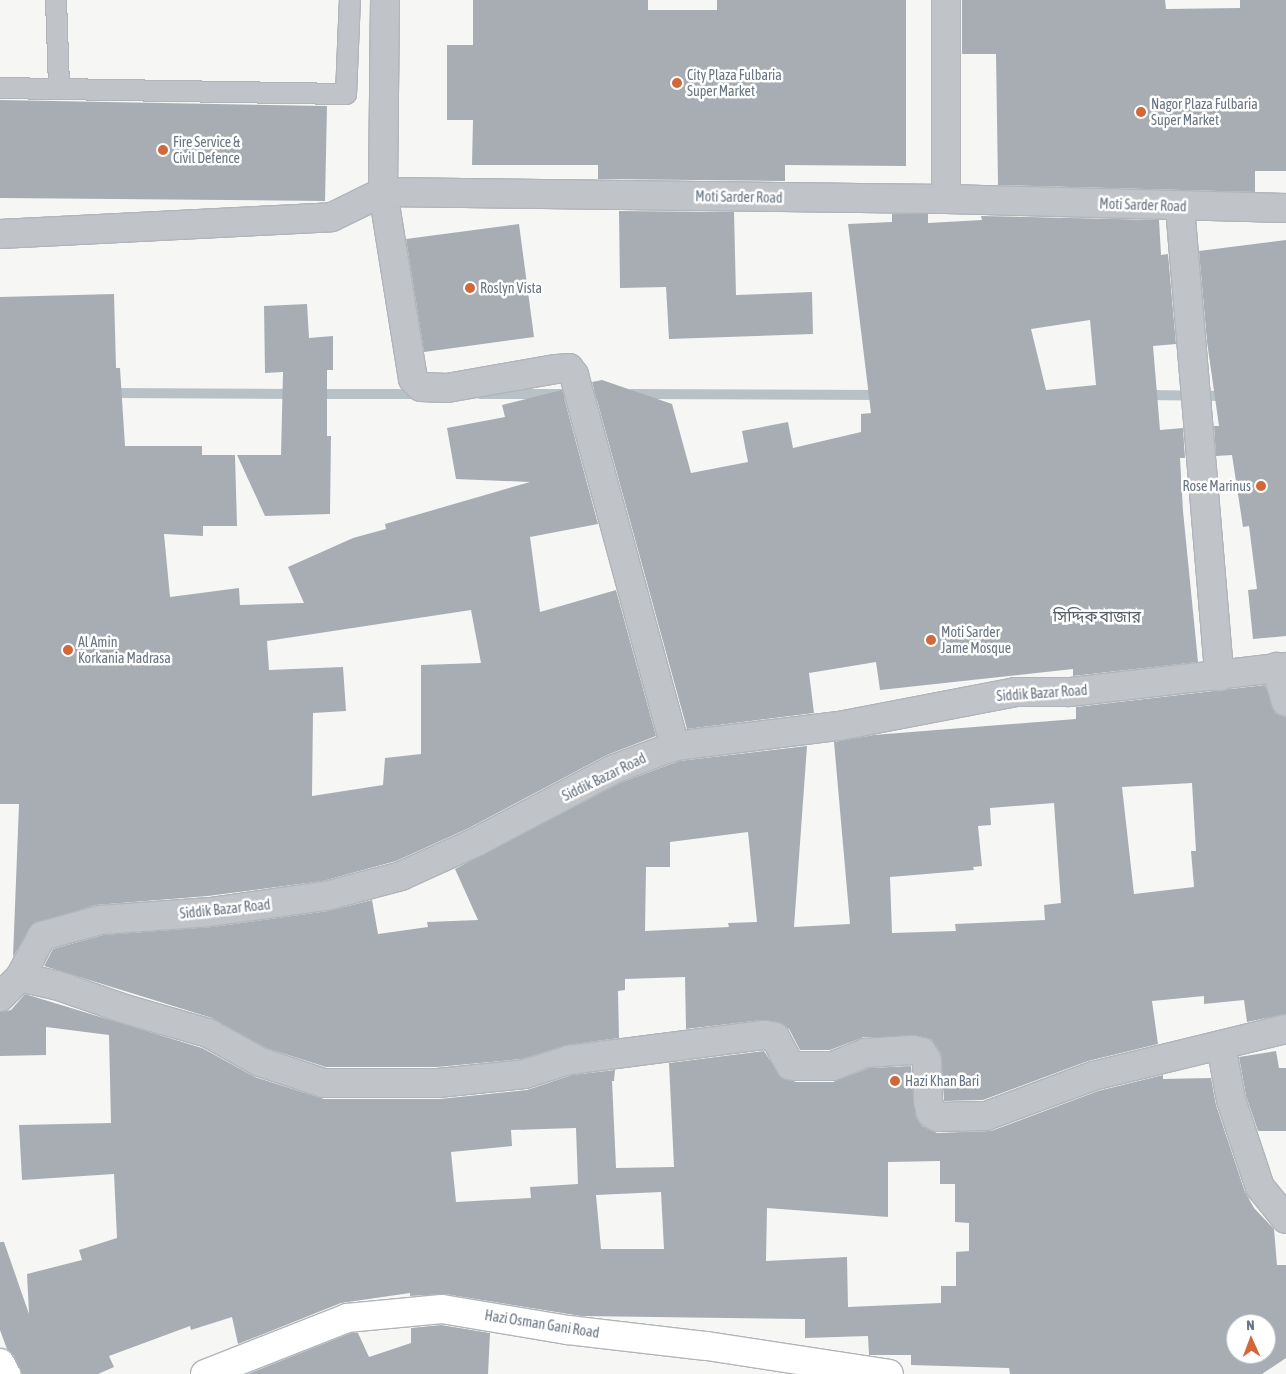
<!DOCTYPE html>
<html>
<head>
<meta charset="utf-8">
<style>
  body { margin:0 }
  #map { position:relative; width:1286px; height:1374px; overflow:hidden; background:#f6f7f4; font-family:"Asap Condensed","Noto Sans Bengali",sans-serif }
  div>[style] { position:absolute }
  .stream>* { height:10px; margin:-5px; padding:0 5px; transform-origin:5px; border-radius:5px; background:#b8c1c6 }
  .building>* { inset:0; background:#a7adb3 }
  .roads { filter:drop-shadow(1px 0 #b1b5ba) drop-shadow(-1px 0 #b1b5ba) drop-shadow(0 1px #b1b5ba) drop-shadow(0 -1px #b1b5ba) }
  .lane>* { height:20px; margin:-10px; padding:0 10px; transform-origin:10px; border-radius:10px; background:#c0c3c7 }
  .street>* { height:28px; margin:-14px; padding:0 14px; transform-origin:14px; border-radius:14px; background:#c0c3c7 }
  .secondary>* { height:28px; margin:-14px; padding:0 14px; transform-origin:14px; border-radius:14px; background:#fff }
  .dots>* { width:14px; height:14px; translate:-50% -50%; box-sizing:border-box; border:2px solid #fff; border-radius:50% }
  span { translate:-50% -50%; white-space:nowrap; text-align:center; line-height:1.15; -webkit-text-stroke:5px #fff; paint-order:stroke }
  .poi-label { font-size:14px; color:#697582 }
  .left { translate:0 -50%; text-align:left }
  .right { translate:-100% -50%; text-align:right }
  .street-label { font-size:14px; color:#697582 }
  .quarter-label { font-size:16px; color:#565f68 }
  .north { position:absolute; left:1226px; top:1314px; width:50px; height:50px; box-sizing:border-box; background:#fff; border:1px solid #c3c8cd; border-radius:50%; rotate:358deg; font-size:14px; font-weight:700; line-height:20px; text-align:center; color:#697582 }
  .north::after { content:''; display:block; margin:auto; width:18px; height:22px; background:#d26739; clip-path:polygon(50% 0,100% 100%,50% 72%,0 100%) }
</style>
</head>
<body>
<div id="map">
  <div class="stream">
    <div style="left:110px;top:393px;width:185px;rotate:0.3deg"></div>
    <div style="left:315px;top:394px;width:105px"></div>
    <div style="left:480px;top:394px;width:128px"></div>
    <div style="left:632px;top:394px;width:251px;rotate:0.2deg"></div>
    <div style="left:1145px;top:395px;width:83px;rotate:0.7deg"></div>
  </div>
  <div class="building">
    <div style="clip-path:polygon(473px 0,648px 0,648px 10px,717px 10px,717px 0,906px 0,906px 166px,785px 165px,785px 181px,598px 179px,598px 165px,472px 165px,473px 120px,447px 120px,447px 45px,473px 45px)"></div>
    <div style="clip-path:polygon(962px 0,1165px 0,1166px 9px,1240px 8px,1240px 0,1286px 0,1286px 171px,1255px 171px,1255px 192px,998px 185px,996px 54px,962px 54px)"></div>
    <div style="clip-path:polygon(0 100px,327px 106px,325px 201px,0 198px)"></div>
    <div style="clip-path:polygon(619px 211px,734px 212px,736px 295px,812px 292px,813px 334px,669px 339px,666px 287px,620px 288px)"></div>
    <div style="clip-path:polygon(evenodd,892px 214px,928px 214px,928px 223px,982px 220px,981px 216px,1159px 220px,1161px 255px,1168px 254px,1176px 344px,1153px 346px,1160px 430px,1183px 428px,1185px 458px,1180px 458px,1183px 511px,1198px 662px,1073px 676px,1073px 669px,880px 690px,876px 662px,809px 673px,814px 713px,687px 729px,592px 382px,602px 380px,672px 404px,691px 473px,748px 462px,742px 431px,788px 422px,793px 448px,861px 432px,861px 414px,871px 413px,848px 224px,892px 222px,892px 214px,1090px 320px,1096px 385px,1046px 390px,1031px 329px,1090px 320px)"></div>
    <div style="clip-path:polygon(519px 224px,534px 337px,424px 352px,406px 239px)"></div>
    <div style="clip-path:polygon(1286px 240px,1286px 636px,1253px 639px,1248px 590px,1257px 589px,1249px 526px,1243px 527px,1232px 455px,1216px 456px,1214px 426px,1219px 426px,1207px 342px,1199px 251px)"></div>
    <div style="clip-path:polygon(evenodd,114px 294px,116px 368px,120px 368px,125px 446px,202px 446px,202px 455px,235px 455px,237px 526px,203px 526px,203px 536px,164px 534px,170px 597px,239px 588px,240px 605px,304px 603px,288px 567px,353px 538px,386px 529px,385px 524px,530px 482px,456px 479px,447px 428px,505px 417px,502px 405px,562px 390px,598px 524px,530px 537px,540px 612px,616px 590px,656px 736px,607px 755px,469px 828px,396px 861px,323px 881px,208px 896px,96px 905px,33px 924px,13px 957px,19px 804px,0 804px,0 297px,114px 294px,471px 610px,481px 663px,421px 665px,421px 754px,385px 758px,383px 785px,312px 796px,313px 713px,346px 711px,343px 667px,269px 670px,267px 641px,471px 610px)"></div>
    <div style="clip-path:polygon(307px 304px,309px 338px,333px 336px,333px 370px,327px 370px,327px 436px,331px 436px,330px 514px,265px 516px,237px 455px,281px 455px,283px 372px,265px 373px,264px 306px)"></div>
    <div style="clip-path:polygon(evenodd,1265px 685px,1275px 713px,1286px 717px,1286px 1014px,1247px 1022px,1244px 1000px,1204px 1004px,1204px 996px,1152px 1001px,1158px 1044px,1088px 1061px,983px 1100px,944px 1101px,941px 1054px,932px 1040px,925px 1037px,864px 1037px,830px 1050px,800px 1050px,789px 1029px,778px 1022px,762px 1020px,686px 1029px,685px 977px,625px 979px,625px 990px,618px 991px,619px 1038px,567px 1045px,522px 1059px,437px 1067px,326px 1067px,266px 1048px,212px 1018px,44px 966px,53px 949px,103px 935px,212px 927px,328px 911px,372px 900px,378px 934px,428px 927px,427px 922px,478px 920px,455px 869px,620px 783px,679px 761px,807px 746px,794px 927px,850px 924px,834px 742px,874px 735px,1076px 719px,1076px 707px,1265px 685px,1192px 783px,1196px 851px,1191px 851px,1194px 887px,1134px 894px,1122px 787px,1192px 783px,1265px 685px,1054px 803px,1061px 903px,1044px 905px,1045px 920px,955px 924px,956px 931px,892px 933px,890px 877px,974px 870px,973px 867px,982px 866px,978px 826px,991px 825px,990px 808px,1054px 803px,1265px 685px,748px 832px,757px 922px,728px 923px,729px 927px,645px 931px,646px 867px,670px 867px,670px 842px,748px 832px)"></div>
    <div style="clip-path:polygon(evenodd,25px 994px,202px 1048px,255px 1077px,324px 1099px,440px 1099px,527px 1090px,572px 1075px,615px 1070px,614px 1081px,612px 1081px,616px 1168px,674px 1167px,669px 1063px,764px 1051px,781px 1077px,796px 1082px,833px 1082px,869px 1068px,911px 1066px,916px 1117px,922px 1126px,937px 1133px,991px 1131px,1098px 1091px,1163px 1075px,1163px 1079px,1211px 1078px,1216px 1105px,1245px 1192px,1254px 1208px,1274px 1229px,1277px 1265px,1286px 1265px,1286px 1358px,1262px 1374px,1010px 1374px,1009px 1368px,911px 1365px,911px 1355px,869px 1355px,868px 1336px,805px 1338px,805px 1319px,581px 1316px,445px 1294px,410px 1296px,410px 1293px,341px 1303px,238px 1344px,232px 1317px,191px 1330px,190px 1326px,109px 1356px,114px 1367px,98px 1374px,22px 1374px,14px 1356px,7px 1349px,0 1330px,0 1242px,4px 1242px,29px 1314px,27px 1274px,82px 1260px,79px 1250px,117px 1238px,114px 1174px,22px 1180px,19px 1125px,111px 1123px,109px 1035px,46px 1027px,46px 1055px,0 1056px,0 1012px,11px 1010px,25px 994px,576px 1128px,578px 1184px,530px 1187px,531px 1198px,456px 1202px,451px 1152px,512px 1146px,511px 1130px,576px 1128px,25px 994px,940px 1161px,940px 1184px,955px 1184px,955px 1222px,969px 1223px,969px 1251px,956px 1252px,956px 1286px,941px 1286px,941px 1303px,848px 1307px,847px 1257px,766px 1261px,767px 1208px,888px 1217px,888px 1162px,940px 1161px,25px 994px,661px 1192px,664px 1249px,601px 1249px,596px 1195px,661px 1192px,25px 994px,1236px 1324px,1266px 1324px,1266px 1354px,1236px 1354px,1236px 1324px)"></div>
    <div style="clip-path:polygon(1276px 1051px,1279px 1068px,1286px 1068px,1286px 1131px,1258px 1131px,1246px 1096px,1239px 1057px)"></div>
    <div style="clip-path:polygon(441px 1325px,490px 1333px,488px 1374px,248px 1374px,351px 1333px,358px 1333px,369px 1357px,411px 1343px,411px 1328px)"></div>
  </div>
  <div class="roads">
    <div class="lane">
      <div style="left:56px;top:0;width:87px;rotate:88deg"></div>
      <div style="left:0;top:88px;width:346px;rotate:1deg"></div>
      <div style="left:346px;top:94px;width:94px;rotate:-87.6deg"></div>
    </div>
    <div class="street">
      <div style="left:385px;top:0;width:192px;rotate:90.6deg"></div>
      <div style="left:383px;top:192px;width:189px;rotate:80.9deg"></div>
      <div style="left:413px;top:379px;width:11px;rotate:45deg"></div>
      <div style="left:421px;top:387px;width:26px;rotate:2deg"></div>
      <div style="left:447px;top:388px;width:111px;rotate:-9.9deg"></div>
      <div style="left:556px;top:369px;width:13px;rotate:-4deg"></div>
      <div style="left:569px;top:368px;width:9px;rotate:54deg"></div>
      <div style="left:574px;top:375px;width:385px;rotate:74.8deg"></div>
      <div style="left:946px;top:0;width:199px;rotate:90deg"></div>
      <div style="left:1180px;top:207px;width:471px;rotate:85.2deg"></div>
      <div style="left:0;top:234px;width:332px;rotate:-2.9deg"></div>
      <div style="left:332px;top:217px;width:57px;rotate:-26.1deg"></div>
      <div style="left:383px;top:192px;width:563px;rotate:0.71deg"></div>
      <div style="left:946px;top:199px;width:340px;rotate:1.5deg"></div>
      <div style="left:1276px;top:667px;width:36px;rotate:74deg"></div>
      <div style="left:20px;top:977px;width:37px;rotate:13deg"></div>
      <div style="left:56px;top:985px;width:73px;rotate:19.2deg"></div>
      <div style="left:125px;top:1009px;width:86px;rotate:16.1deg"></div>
      <div style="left:208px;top:1033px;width:60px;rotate:29.1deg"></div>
      <div style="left:260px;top:1062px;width:67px;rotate:18.2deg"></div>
      <div style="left:324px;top:1083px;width:114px"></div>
      <div style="left:438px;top:1083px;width:87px;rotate:-5.9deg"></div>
      <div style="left:525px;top:1074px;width:46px;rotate:-17.7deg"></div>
      <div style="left:569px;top:1060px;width:197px;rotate:-7.3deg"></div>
      <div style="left:764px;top:1035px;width:11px;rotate:10deg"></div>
      <div style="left:775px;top:1037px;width:32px;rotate:62deg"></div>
      <div style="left:790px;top:1065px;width:6px;rotate:9deg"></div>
      <div style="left:796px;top:1066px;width:37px"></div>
      <div style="left:833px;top:1066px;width:35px;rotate:-22deg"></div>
      <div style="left:865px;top:1053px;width:48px;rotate:-3.6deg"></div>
      <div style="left:913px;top:1050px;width:9px;rotate:13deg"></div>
      <div style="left:922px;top:1052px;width:10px;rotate:61deg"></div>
      <div style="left:927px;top:1061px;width:40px;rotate:88.6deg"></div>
      <div style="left:928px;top:1101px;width:12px;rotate:76deg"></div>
      <div style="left:931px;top:1113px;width:7px;rotate:34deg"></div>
      <div style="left:937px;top:1117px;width:49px;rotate:-1.2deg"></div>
      <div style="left:986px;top:1116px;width:114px;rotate:-20.5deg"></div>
      <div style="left:1093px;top:1076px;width:199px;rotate:-13.7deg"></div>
      <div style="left:0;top:997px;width:28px;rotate:-45deg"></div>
      <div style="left:20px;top:977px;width:47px;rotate:-61.8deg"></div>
      <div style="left:42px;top:936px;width:60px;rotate:-15.4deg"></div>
      <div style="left:100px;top:920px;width:110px;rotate:-4.2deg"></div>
      <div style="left:210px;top:912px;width:117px;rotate:-7.9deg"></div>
      <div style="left:326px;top:896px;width:78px;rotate:-14.9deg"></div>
      <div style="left:401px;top:876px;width:82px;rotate:-24.4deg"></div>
      <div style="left:476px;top:842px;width:156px;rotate:-27.9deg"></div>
      <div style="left:614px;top:769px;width:65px;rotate:-20.7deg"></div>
      <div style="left:675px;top:746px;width:165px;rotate:-7deg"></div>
      <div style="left:839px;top:726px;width:179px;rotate:-10.9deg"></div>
      <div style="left:1015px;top:692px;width:55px"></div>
      <div style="left:1070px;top:692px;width:217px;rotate:-6.6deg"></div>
      <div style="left:1221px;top:1045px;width:56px;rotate:79.7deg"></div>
      <div style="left:1231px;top:1100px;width:92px;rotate:71.6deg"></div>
      <div style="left:1260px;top:1187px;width:41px;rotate:50.9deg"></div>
    </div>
    <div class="secondary">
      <div style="left:0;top:1363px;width:13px;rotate:61deg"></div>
      <div style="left:205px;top:1374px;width:153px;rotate:-21.5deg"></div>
      <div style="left:347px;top:1318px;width:95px;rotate:-5.4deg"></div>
      <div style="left:442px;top:1309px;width:128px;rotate:9.5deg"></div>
      <div style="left:568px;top:1330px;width:140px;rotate:6.6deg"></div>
      <div style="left:707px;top:1346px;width:184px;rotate:8.7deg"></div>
    </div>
  </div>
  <div class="dots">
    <div style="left:677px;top:83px;background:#d26739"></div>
    <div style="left:1141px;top:112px;background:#d26739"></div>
    <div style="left:163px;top:150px;background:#d26739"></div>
    <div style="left:470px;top:288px;background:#d26739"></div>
    <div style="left:1261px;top:486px;background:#d26739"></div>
    <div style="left:931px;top:640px;background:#d26739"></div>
    <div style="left:68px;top:650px;background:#d26739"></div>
    <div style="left:895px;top:1081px;background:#d26739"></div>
  </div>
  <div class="poi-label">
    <span class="left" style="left:687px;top:83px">City Plaza Fulbaria<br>Super Market</span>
    <span class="left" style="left:1151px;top:112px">Nagor Plaza Fulbaria<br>Super Market</span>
    <span class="left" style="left:173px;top:150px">Fire Service &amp;<br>Civil Defence</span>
    <span class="left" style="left:480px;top:288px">Roslyn Vista</span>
    <span class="right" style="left:1251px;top:486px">Rose Marinus</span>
    <span class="left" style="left:941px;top:640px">Moti Sarder<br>Jame Mosque</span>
    <span class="left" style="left:78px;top:650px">Al Amin<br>Korkania Madrasa</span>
    <span class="left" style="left:905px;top:1081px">Hazi Khan Bari</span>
  </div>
  <div class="street-label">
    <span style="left:739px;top:197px;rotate:1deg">Moti Sarder Road</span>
    <span style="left:1143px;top:205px;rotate:2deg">Moti Sarder Road</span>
    <span style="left:1042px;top:693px;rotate:-4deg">Siddik Bazar Road</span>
    <span style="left:604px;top:777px;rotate:-26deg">Siddik Bazar Road</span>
    <span style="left:225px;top:909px;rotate:-6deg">Siddik Bazar Road</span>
    <span style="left:542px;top:1324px;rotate:9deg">Hazi Osman Gani Road</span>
  </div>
  <div class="quarter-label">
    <span style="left:1097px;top:616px">সিদ্দিক বাজার</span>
  </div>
  <div class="north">N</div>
</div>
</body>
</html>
